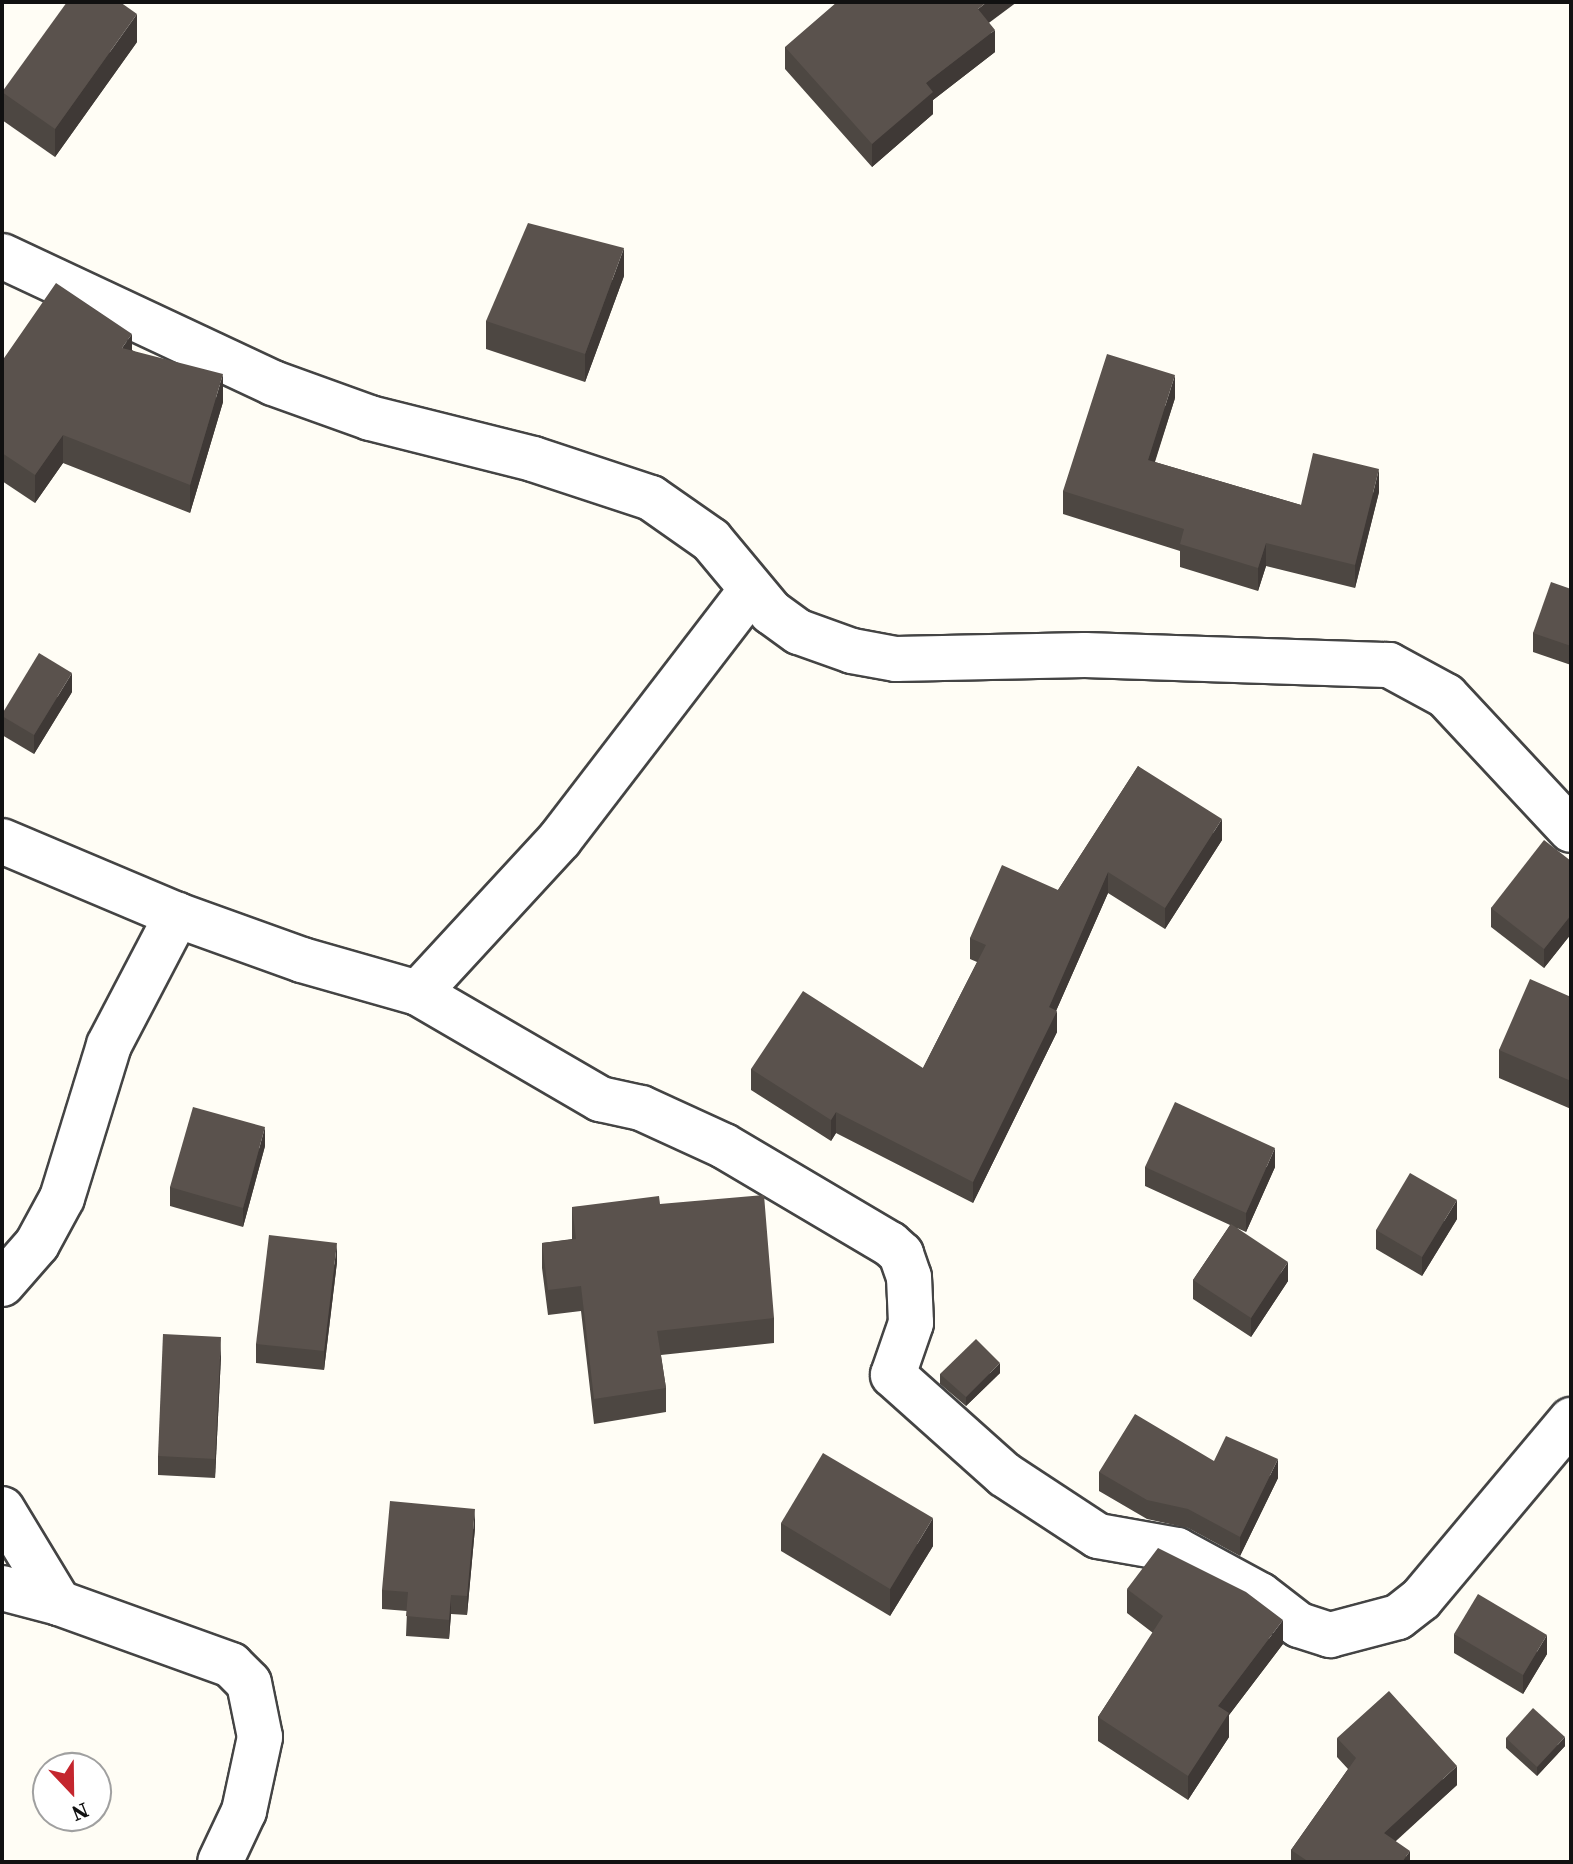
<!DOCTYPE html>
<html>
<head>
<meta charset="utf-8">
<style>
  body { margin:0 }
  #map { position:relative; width:1573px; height:1864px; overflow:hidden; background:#fffdf5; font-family:"Source Serif 4",serif }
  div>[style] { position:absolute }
  .roads { filter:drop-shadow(2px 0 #444) drop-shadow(-2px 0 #444) drop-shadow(0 2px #444) drop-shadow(0 -2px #444) }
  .street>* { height:44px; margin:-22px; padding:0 22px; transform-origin:22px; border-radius:22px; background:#fff }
  .wall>* { inset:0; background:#4d4742 }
  .shaded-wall>* { inset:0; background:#3f3936 }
  .building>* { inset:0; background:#5a524d }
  span { translate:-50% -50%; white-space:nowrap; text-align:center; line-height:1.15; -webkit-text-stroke:8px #fff; paint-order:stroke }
  .frame { position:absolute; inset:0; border:4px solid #111; pointer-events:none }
  .north { position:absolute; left:32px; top:1752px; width:80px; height:80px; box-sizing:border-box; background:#fff; border:2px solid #a0a0a0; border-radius:50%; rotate:158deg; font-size:22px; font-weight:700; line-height:32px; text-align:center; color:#111 }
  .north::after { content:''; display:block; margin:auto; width:28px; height:36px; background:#c4262e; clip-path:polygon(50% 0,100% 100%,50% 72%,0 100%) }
</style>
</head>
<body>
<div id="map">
  <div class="roads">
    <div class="street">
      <div style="left:2px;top:256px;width:299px;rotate:25.1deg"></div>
      <div style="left:273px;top:383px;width:103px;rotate:19.8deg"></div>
      <div style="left:370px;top:418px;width:168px;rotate:14.1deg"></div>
      <div style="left:533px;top:459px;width:124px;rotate:18.3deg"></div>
      <div style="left:651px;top:498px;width:73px;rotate:35deg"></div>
      <div style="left:711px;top:540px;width:94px;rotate:50.2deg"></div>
      <div style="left:771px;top:612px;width:34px;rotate:36deg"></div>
      <div style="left:799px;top:632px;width:56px;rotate:19.7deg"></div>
      <div style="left:852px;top:651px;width:45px;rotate:10.3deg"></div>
      <div style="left:896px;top:659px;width:189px;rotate:-1.2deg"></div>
      <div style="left:1085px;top:655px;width:304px;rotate:1.9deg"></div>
      <div style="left:1389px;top:665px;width:65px;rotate:28.5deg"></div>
      <div style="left:1446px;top:696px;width:183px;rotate:47deg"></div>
      <div style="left:2px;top:841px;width:190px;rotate:22.9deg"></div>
      <div style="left:177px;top:915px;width:133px;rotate:19.8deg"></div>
      <div style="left:302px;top:960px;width:121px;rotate:15.9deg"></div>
      <div style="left:418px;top:993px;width:211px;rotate:30.2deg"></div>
      <div style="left:600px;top:1099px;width:42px;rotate:12.4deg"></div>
      <div style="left:641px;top:1108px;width:91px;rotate:24.6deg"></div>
      <div style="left:724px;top:1146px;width:193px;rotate:30.6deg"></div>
      <div style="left:890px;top:1244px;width:15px;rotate:42deg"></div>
      <div style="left:901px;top:1254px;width:24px;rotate:71deg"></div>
      <div style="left:909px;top:1277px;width:46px;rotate:87.5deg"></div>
      <div style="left:911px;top:1323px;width:55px;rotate:109.1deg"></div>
      <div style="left:893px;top:1375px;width:150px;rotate:41.8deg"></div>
      <div style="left:1005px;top:1475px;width:111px;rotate:33.3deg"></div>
      <div style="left:1098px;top:1536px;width:80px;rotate:10deg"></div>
      <div style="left:1177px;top:1550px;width:94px;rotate:28.5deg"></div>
      <div style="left:1260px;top:1595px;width:49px;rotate:37.6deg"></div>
      <div style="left:1299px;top:1625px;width:33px;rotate:18deg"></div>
      <div style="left:1330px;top:1635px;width:70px;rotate:-14.8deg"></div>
      <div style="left:1398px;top:1617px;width:29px;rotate:-38deg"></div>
      <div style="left:1421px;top:1599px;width:234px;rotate:-50deg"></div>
      <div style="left:418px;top:993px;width:209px;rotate:-47.3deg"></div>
      <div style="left:560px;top:839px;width:314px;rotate:-52.5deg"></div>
      <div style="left:2px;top:1284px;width:53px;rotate:-48.8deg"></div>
      <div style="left:37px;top:1244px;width:52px;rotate:-61.5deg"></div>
      <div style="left:62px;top:1198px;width:160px;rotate:-72.9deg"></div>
      <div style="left:109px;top:1045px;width:147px;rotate:-62.4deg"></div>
      <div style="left:2px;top:1509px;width:110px;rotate:58.8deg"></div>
      <div style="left:2px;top:1588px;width:59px;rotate:14.7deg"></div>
      <div style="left:59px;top:1603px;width:183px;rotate:19.8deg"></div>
      <div style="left:231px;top:1665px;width:25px;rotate:45deg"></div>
      <div style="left:249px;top:1683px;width:55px;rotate:78.5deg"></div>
      <div style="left:260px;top:1737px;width:76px;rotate:102.2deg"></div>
      <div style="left:244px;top:1811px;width:56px;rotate:115.2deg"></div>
    </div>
  </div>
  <div class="wall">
    <div style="clip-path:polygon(989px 23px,995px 52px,933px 100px,933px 114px,872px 167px,785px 69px,785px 47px)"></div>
    <div style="clip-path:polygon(137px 42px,55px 157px,2px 120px,2px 92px)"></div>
    <div style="clip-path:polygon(624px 276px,585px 382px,486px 349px,486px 321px)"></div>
    <div style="clip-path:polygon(132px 350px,223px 402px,190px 513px,63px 463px,35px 503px,2px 481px,2px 361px)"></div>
    <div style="clip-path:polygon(1175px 398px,1155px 462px,1301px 505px,1379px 492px,1355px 588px,1266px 566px,1258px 591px,1180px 567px,1180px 551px,1063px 514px,1063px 491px)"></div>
    <div style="clip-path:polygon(1571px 589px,1571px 665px,1533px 652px,1533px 633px)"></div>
    <div style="clip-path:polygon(72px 692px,34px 754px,2px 735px,2px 714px)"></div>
    <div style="clip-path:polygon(1138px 766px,1222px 840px,1165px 929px,1108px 893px,1056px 1011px,1057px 1032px,973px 1203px,836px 1133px,831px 1141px,751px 1090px,751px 1069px,923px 1068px,977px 962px,970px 959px,970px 938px,1058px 890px)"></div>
    <div style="clip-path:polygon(1571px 861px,1571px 934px,1544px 968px,1491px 927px,1491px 908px)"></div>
    <div style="clip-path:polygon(1571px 997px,1571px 1109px,1499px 1078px,1499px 1050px)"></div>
    <div style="clip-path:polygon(265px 1146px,243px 1227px,170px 1206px,170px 1187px)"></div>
    <div style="clip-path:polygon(1145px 1167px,1275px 1167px,1246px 1232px,1237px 1228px,1288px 1281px,1251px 1337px,1193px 1299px,1193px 1280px,1230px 1225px,1145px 1186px)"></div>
    <div style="clip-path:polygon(660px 1204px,774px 1318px,774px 1343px,661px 1355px,666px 1388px,666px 1412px,594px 1424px,581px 1311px,548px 1315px,542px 1268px,542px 1243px,572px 1239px,572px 1207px)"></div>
    <div style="clip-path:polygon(1457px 1219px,1422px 1276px,1376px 1249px,1376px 1230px)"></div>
    <div style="clip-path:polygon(337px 1262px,324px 1370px,256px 1363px,256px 1344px)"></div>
    <div style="clip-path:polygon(221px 1356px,215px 1478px,158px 1475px,158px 1456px)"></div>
    <div style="clip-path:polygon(1000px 1373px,966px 1406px,940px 1384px,940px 1374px)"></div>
    <div style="clip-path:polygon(1214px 1461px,1278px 1478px,1240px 1556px,1188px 1528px,1147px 1519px,1099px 1491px,1099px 1472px)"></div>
    <div style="clip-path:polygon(781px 1523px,933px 1546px,890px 1616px,781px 1551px)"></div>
    <div style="clip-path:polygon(475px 1528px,467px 1615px,451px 1614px,449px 1639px,406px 1636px,407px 1611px,382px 1609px,382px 1590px)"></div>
    <div style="clip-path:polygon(1127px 1589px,1283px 1644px,1229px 1715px,1229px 1737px,1188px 1800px,1098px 1741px,1098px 1717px,1153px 1633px,1127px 1613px)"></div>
    <div style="clip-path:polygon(1454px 1634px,1547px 1654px,1523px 1694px,1454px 1653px)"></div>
    <div style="clip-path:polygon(1337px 1738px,1457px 1785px,1395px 1841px,1410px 1862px,1291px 1862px,1291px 1850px,1348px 1769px,1337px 1757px)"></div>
    <div style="clip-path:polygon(1506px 1738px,1565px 1746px,1537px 1776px,1506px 1748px)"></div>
  </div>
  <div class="shaded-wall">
    <div style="clip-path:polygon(987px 2px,1017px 2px,978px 31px,978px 9px)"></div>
    <div style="clip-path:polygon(137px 14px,137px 42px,55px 157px,55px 129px)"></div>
    <div style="clip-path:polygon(995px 30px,995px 52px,933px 100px,933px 114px,872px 167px,872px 144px,926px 83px)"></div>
    <div style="clip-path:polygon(624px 248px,624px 276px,585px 382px,585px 354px)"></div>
    <div style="clip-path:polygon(132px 334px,132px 361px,122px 348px)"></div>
    <div style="clip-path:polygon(223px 374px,223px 402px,190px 513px,190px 485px)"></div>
    <div style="clip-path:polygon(1175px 375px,1175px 398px,1148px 482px,1148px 460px)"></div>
    <div style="clip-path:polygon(63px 435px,63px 463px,35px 503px,35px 475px)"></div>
    <div style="clip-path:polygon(1379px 469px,1379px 492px,1355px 588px,1355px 565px)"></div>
    <div style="clip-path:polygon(1266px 543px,1266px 566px,1258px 591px,1258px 568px)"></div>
    <div style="clip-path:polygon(72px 673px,72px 692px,34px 754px,34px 735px)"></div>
    <div style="clip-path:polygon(1222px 819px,1222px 840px,1165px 929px,1165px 908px)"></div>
    <div style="clip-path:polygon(1108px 872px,1108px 893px,1052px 1020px,1057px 1011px,1057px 1032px,973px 1203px,973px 1182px)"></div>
    <div style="clip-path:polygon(1571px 915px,1571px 934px,1544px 968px,1544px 949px)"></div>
    <div style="clip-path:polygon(836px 1112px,836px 1133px,831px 1141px,831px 1120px)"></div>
    <div style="clip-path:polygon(265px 1127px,265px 1146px,243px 1227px,243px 1208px)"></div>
    <div style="clip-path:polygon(1275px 1148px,1275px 1167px,1246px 1232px,1246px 1213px)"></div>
    <div style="clip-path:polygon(1457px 1200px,1457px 1219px,1422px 1276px,1422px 1257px)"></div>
    <div style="clip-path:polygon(337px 1243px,337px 1262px,324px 1370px,324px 1351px)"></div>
    <div style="clip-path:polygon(1288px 1262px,1288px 1281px,1251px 1337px,1251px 1318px)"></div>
    <div style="clip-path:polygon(221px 1337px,221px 1356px,215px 1478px,215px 1459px)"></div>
    <div style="clip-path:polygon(1000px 1363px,1000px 1373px,966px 1406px,966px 1397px)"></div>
    <div style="clip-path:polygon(1278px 1459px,1278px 1478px,1240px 1556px,1240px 1537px)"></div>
    <div style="clip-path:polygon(475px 1509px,475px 1528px,467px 1615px,467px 1596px)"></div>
    <div style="clip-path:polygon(933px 1518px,933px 1546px,890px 1616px,890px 1589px)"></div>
    <div style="clip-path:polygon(451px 1595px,451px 1614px,449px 1639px,449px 1620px)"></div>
    <div style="clip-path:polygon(1283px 1620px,1283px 1644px,1229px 1715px,1229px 1737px,1188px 1800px,1188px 1776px,1218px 1706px)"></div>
    <div style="clip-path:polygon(1547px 1635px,1547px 1654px,1523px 1694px,1523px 1675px)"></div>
    <div style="clip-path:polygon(1565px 1737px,1565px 1746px,1537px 1776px,1537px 1767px)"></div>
    <div style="clip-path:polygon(1457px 1766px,1457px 1785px,1384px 1852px,1384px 1833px)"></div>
    <div style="clip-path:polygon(1410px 1851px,1410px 1862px,1402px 1862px)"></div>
  </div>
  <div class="building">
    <div style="clip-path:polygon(67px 2px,120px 2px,137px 14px,55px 129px,2px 92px)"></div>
    <div style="clip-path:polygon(837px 2px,987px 2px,978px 9px,995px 30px,926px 83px,933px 92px,872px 144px,785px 47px)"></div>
    <div style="clip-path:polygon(528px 223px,624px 248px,585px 354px,486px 321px)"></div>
    <div style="clip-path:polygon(56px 283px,132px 334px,122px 348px,223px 374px,190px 485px,63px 435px,35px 475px,2px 453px,2px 361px)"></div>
    <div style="clip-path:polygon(1107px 354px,1175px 375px,1148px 460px,1301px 505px,1313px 453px,1379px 469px,1355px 565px,1266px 543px,1258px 568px,1180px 544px,1184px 529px,1063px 491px)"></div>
    <div style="clip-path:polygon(1551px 582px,1571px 589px,1571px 646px,1533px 633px)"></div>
    <div style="clip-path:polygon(39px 653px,72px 673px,34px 735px,2px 716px,2px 714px)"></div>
    <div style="clip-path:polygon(1138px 766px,1222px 819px,1165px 908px,1108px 872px,1049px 1007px,1057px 1011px,973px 1182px,836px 1112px,831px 1120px,751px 1069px,803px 991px,923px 1068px,986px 945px,970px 938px,1002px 865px,1058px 890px)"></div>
    <div style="clip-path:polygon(1544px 840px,1571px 861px,1571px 915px,1544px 949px,1491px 908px)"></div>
    <div style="clip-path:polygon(1530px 979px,1571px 997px,1571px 1081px,1499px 1050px)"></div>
    <div style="clip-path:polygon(1175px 1102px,1275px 1148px,1246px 1213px,1145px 1167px)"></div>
    <div style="clip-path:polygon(193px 1107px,265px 1127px,243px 1208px,170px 1187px)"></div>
    <div style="clip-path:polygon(1410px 1173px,1457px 1200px,1422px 1257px,1376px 1230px)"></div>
    <div style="clip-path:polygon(764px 1195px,774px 1318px,657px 1331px,666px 1388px,594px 1399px,581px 1286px,548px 1290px,542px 1243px,576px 1239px,572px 1207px,659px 1196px,660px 1204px)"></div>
    <div style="clip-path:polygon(1231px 1224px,1288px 1262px,1251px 1318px,1193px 1280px)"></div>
    <div style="clip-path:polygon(269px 1235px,337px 1243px,324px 1351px,256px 1344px)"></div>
    <div style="clip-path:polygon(163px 1334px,221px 1337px,215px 1459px,158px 1456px)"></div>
    <div style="clip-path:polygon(976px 1339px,1000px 1363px,966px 1397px,940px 1374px)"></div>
    <div style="clip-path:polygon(1135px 1414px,1214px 1461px,1226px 1436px,1278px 1459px,1240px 1537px,1188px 1509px,1147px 1500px,1099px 1472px)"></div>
    <div style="clip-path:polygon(823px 1453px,933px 1518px,890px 1589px,781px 1523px)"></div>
    <div style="clip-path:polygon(390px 1501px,475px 1509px,467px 1596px,451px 1595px,449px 1620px,406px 1616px,408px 1592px,382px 1590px)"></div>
    <div style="clip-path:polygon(1158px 1548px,1246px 1592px,1283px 1620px,1218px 1706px,1229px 1713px,1188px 1776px,1098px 1717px,1163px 1616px,1127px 1589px)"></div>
    <div style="clip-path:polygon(1478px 1594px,1547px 1635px,1523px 1675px,1454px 1634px)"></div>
    <div style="clip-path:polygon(1389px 1691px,1457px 1766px,1384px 1833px,1410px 1851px,1402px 1862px,1309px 1862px,1291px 1850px,1356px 1758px,1337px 1738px)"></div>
    <div style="clip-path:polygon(1533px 1708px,1565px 1737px,1537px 1767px,1506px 1738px)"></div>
  </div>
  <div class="frame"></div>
  <div class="north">N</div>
</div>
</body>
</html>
